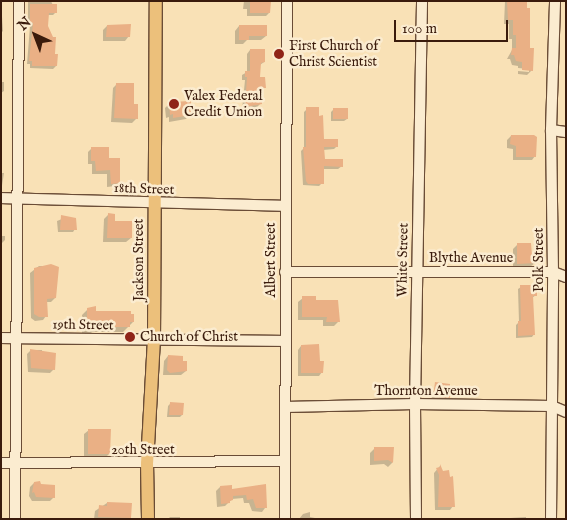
<!DOCTYPE html>
<html>
<head>
<meta charset="utf-8">
<style>
  body { margin:0 }
  #map { position:relative; width:567px; height:520px; overflow:hidden; background:#f9e1b6; font-family:"IM FELL English",serif }
  div>[style] { position:absolute }
  .shadow>* { inset:0; background:#0003 }
  .building>* { inset:0; background:#eab085 }
  .roads { filter:drop-shadow(1px 0 #6a4c36) drop-shadow(-1px 0 #6a4c36) drop-shadow(0 1px #6a4c36) drop-shadow(0 -1px #6a4c36) }
  .minor>* { height:10px; margin:-5px; padding:0 5px; transform-origin:5px; border-radius:5px; background:#fbecd0 }
  .major>* { height:12px; margin:-6px; padding:0 6px; transform-origin:6px; border-radius:6px; background:#ecc07b }
  .dots>* { width:14px; height:14px; translate:-50% -50%; box-sizing:border-box; border:2px solid #fbecd0; border-radius:50% }
  span { translate:-50% -50%; white-space:nowrap; text-align:center; line-height:1.15; -webkit-text-stroke:5px #fbecd0; paint-order:stroke }
  .poi-label { font-size:14px; color:#3a1b0c }
  .left { translate:0 -50%; text-align:left }
  .street-label { font-size:14px; color:#3a1b0c }
  .frame { position:absolute; inset:0; border:2px solid #3a1b0c; pointer-events:none }
  .north { position:absolute; left:10px; top:10px; width:50px; height:50px; -webkit-text-stroke:4px #fbecd0; paint-order:stroke; rotate:317deg; font-size:14px; font-weight:700; line-height:20px; text-align:center; color:#3a1b0c }
  .north::after { content:''; display:block; margin:auto; width:18px; height:22px; background:#3a1b0c; clip-path:polygon(50% 0,100% 100%,50% 72%,0 100%) }
  .scale { position:absolute; left:394px; top:20px; width:114px; height:22px; box-sizing:border-box; border:2px solid #3a1b0c; border-top:0; padding-left:6px; font-size:15px; line-height:18px; white-space:nowrap; color:#3a1b0c; -webkit-text-stroke:4px #fbecd0; paint-order:stroke }
</style>
</head>
<body>
<div id="map">
  <div class="shadow">
    <div style="clip-path:polygon(1px 1px,3px 31px,1px 33px)"></div>
    <div style="clip-path:polygon(28px 1px,51px 1px,56px 12px,53px 15px,47px 15px,47px 26px,56px 66px,53px 69px,30px 68px,30px 64px,27px 64px,30px 26px,28px 26px)"></div>
    <div style="clip-path:polygon(244px 1px,270px 1px,269px 13px,266px 16px,247px 16px,247px 9px,243px 9px)"></div>
    <div style="clip-path:polygon(505px 1px,526px 1px,532px 70px,527px 75px,518px 74px,518px 71px,529px 72px,529px 69px,518px 68px,518px 66px,512px 65px,510px 59px,507px 59px,512px 50px,512px 39px,509px 39px,509px 24px,504px 24px)"></div>
    <div style="clip-path:polygon(107px 26px,129px 36px,125px 41px,103px 41px,103px 30px)"></div>
    <div style="clip-path:polygon(239px 26px,266px 36px,261px 40px,247px 40px,243px 44px,235px 44px,235px 31px)"></div>
    <div style="clip-path:polygon(250px 50px,264px 62px,260px 65px,259px 78px,265px 87px,260px 91px,260px 104px,257px 107px,242px 110px,245px 80px,242px 80px,242px 75px,247px 72px,247px 54px)"></div>
    <div style="clip-path:polygon(1px 82px,4px 82px,4px 91px,1px 93px)"></div>
    <div style="clip-path:polygon(117px 84px,132px 105px,137px 118px,132px 123px,111px 122px,113px 88px)"></div>
    <div style="clip-path:polygon(170px 103px,190px 114px,186px 119px,169px 122px,169px 117px,166px 118px,165px 108px)"></div>
    <div style="clip-path:polygon(307px 109px,323px 140px,337px 146px,334px 149px,323px 150px,323px 160px,342px 166px,338px 169px,323px 169px,322px 183px,319px 186px,303px 185px,301px 151px,304px 148px,304px 112px)"></div>
    <div style="clip-path:polygon(334px 109px,347px 119px,344px 121px,331px 121px,331px 112px)"></div>
    <div style="clip-path:polygon(511px 136px,535px 156px,532px 160px,513px 160px,513px 149px,507px 148px,507px 140px)"></div>
    <div style="clip-path:polygon(92px 148px,108px 159px,119px 183px,115px 186px,107px 187px,107px 174px,92px 174px,92px 164px,88px 164px,88px 152px)"></div>
    <div style="clip-path:polygon(1px 173px,4px 173px,1px 192px)"></div>
    <div style="clip-path:polygon(108px 215px,131px 238px,126px 242px,103px 242px,104px 219px)"></div>
    <div style="clip-path:polygon(67px 217px,75px 229px,73px 232px,58px 232px,57px 221px)"></div>
    <div style="clip-path:polygon(1px 230px,2px 236px,5px 236px,5px 240px,1px 244px)"></div>
    <div style="clip-path:polygon(517px 245px,535px 263px,530px 267px,513px 267px,513px 249px)"></div>
    <div style="clip-path:polygon(39px 266px,51px 266px,55px 298px,51px 302px,46px 302px,46px 316px,43px 320px,35px 321px,31px 318px,30px 273px)"></div>
    <div style="clip-path:polygon(521px 287px,536px 295px,532px 298px,534px 334px,532px 337px,516px 338px,516px 325px,519px 322px,518px 289px)"></div>
    <div style="clip-path:polygon(303px 298px,315px 301px,338px 322px,334px 326px,323px 326px,323px 320px,298px 320px,298px 302px)"></div>
    <div style="clip-path:polygon(88px 309px,95px 312px,133px 322px,123px 332px,92px 332px,88px 336px,82px 336px,82px 315px)"></div>
    <div style="clip-path:polygon(301px 346px,319px 363px,322px 372px,319px 376px,298px 376px,298px 350px)"></div>
    <div style="clip-path:polygon(31px 350px,42px 350px,42px 354px,54px 369px,50px 373px,28px 372px,27px 354px)"></div>
    <div style="clip-path:polygon(168px 356px,186px 371px,181px 375px,163px 375px,164px 361px)"></div>
    <div style="clip-path:polygon(436px 384px,448px 397px,446px 400px,431px 399px)"></div>
    <div style="clip-path:polygon(170px 404px,182px 415px,180px 417px,167px 417px,168px 406px)"></div>
    <div style="clip-path:polygon(89px 430px,109px 454px,105px 458px,84px 458px,84px 434px)"></div>
    <div style="clip-path:polygon(375px 448px,392px 449px,392px 463px,388px 467px,384px 464px,370px 465px,370px 453px)"></div>
    <div style="clip-path:polygon(440px 466px,453px 506px,450px 510px,435px 510px,434px 473px)"></div>
    <div style="clip-path:polygon(34px 483px,40px 485px,54px 497px,50px 501px,32px 501px,29px 496px,30px 487px)"></div>
    <div style="clip-path:polygon(265px 485px,265px 508px,262px 512px,252px 511px,249px 503px,244px 503px,243px 498px,232px 499px,225px 506px,217px 507px,216px 491px,220px 487px,231px 490px)"></div>
    <div style="clip-path:polygon(107px 503px,130px 518px,94px 519px,95px 511px)"></div>
    <div style="clip-path:polygon(310px 512px,310px 517px,320px 519px,299px 519px,303px 514px)"></div>
    <div style="clip-path:polygon(170px 517px,180px 517px,180px 519px,168px 519px)"></div>
    <div style="clip-path:polygon(526px 517px,526px 519px,509px 519px,510px 518px)"></div>
  </div>
  <div class="building">
    <div style="clip-path:polygon(250px 1px,271px 1px,270px 13px,250px 13px)"></div>
    <div style="clip-path:polygon(507px 1px,527px 1px,527px 8px,530px 8px,530px 48px,534px 48px,533px 71px,522px 70px,522px 62px,516px 61px,514px 55px,511px 55px,512px 48px,516px 48px,516px 35px,513px 35px,513px 20px,508px 20px)"></div>
    <div style="clip-path:polygon(30px 4px,57px 4px,57px 13px,49px 13px,48px 26px,53px 37px,56px 37px,55px 54px,58px 54px,57px 66px,32px 66px,32px 61px,29px 61px,33px 23px,30px 23px)"></div>
    <div style="clip-path:polygon(131px 24px,130px 37px,106px 37px,107px 25px)"></div>
    <div style="clip-path:polygon(239px 25px,267px 25px,267px 36px,249px 36px,249px 40px,239px 40px)"></div>
    <div style="clip-path:polygon(250px 49px,265px 49px,265px 62px,261px 63px,260px 77px,265px 77px,266px 88px,261px 88px,262px 104px,245px 107px,247px 77px,245px 77px,245px 71px,250px 71px)"></div>
    <div style="clip-path:polygon(116px 83px,134px 83px,134px 104px,138px 104px,138px 119px,114px 118px)"></div>
    <div style="clip-path:polygon(191px 101px,191px 115px,173px 118px,173px 114px,170px 115px,169px 102px)"></div>
    <div style="clip-path:polygon(306px 107px,319px 107px,319px 116px,323px 115px,324px 139px,338px 139px,338px 147px,324px 147px,325px 159px,343px 159px,343px 167px,324px 166px,324px 184px,308px 184px,306px 181px,303px 147px,306px 147px)"></div>
    <div style="clip-path:polygon(333px 108px,348px 108px,348px 119px,333px 119px)"></div>
    <div style="clip-path:polygon(511px 135px,534px 135px,537px 137px,536px 157px,516px 157px,516px 146px,510px 144px)"></div>
    <div style="clip-path:polygon(91px 147px,109px 147px,109px 158px,120px 158px,120px 183px,111px 184px,110px 170px,96px 171px,95px 161px,91px 161px)"></div>
    <div style="clip-path:polygon(108px 213px,115px 214px,115px 221px,132px 221px,132px 238px,107px 238px)"></div>
    <div style="clip-path:polygon(61px 215px,76px 218px,77px 230px,60px 230px)"></div>
    <div style="clip-path:polygon(517px 243px,531px 243px,532px 256px,536px 256px,536px 263px,517px 264px)"></div>
    <div style="clip-path:polygon(51px 264px,59px 267px,56px 298px,47px 299px,48px 317px,39px 317px,34px 314px,34px 268px)"></div>
    <div style="clip-path:polygon(520px 285px,537px 285px,537px 296px,533px 296px,535px 335px,518px 336px,518px 321px,521px 321px)"></div>
    <div style="clip-path:polygon(302px 296px,316px 296px,316px 300px,338px 300px,340px 322px,326px 322px,327px 317px,302px 317px)"></div>
    <div style="clip-path:polygon(96px 306px,96px 311px,131px 311px,131px 314px,134px 314px,134px 322px,130px 322px,130px 327px,95px 327px,95px 331px,87px 331px,87px 308px)"></div>
    <div style="clip-path:polygon(319px 344px,320px 361px,324px 361px,323px 373px,301px 373px,301px 345px)"></div>
    <div style="clip-path:polygon(30px 349px,56px 353px,55px 370px,31px 368px)"></div>
    <div style="clip-path:polygon(168px 355px,183px 356px,183px 361px,187px 361px,187px 371px,170px 373px,167px 370px)"></div>
    <div style="clip-path:polygon(435px 382px,450px 384px,450px 398px,433px 397px)"></div>
    <div style="clip-path:polygon(170px 402px,184px 403px,183px 415px,169px 415px)"></div>
    <div style="clip-path:polygon(88px 429px,111px 429px,110px 454px,88px 454px)"></div>
    <div style="clip-path:polygon(374px 447px,394px 447px,393px 463px,388px 460px,374px 461px)"></div>
    <div style="clip-path:polygon(440px 464px,443px 471px,449px 470px,450px 477px,453px 476px,455px 507px,438px 507px,439px 475px,436px 468px,440px 467px)"></div>
    <div style="clip-path:polygon(40px 481px,41px 484px,55px 485px,55px 498px,36px 497px,34px 492px,32px 493px,34px 482px)"></div>
    <div style="clip-path:polygon(266px 484px,267px 508px,256px 508px,253px 499px,247px 500px,246px 495px,233px 496px,233px 500px,230px 501px,230px 503px,221px 504px,220px 486px,232px 485px,232px 489px)"></div>
    <div style="clip-path:polygon(107px 502px,132px 503px,131px 518px,98px 517px,99px 505px,107px 506px)"></div>
  </div>
  <div class="roads">
    <div class="minor">
      <div style="left:551px;top:130px;width:15px;rotate:8deg"></div>
      <div style="left:1px;top:198px;width:284px;rotate:1.6deg"></div>
      <div style="left:285px;top:272px;width:268px"></div>
      <div style="left:553px;top:272px;width:14px;rotate:21deg"></div>
      <div style="left:1px;top:338px;width:284px;rotate:0.6deg"></div>
      <div style="left:285px;top:407px;width:130px;rotate:-1.3deg"></div>
      <div style="left:415px;top:404px;width:137px;rotate:0.8deg"></div>
      <div style="left:552px;top:406px;width:15px;rotate:23deg"></div>
      <div style="left:1px;top:463px;width:283px;rotate:-0.4deg"></div>
      <div style="left:15px;top:519px;width:518px;rotate:-89.56deg"></div>
      <div style="left:285px;top:519px;width:518px;rotate:-89.78deg"></div>
      <div style="left:416px;top:519px;width:115px;rotate:-90.5deg"></div>
      <div style="left:415px;top:404px;width:403px;rotate:-89deg"></div>
      <div style="left:551px;top:519px;width:247px;rotate:-89.5deg"></div>
      <div style="left:553px;top:272px;width:142px;rotate:-90.8deg"></div>
      <div style="left:551px;top:130px;width:129px;rotate:-88.2deg"></div>
    </div>
    <div class="major">
      <div style="left:148px;top:519px;width:55px;rotate:-91deg"></div>
      <div style="left:147px;top:464px;width:124px;rotate:-86.8deg"></div>
      <div style="left:154px;top:340px;width:339px;rotate:-89.7deg"></div>
    </div>
  </div>
  <div class="dots">
    <div style="left:279px;top:54px;background:#8f2418"></div>
    <div style="left:174px;top:104px;background:#8f2418"></div>
    <div style="left:130px;top:337px;background:#8f2418"></div>
  </div>
  <div class="poi-label">
    <span class="left" style="left:289px;top:54px">First Church of<br>Christ Scientist</span>
    <span class="left" style="left:184px;top:104px">Valex Federal<br>Credit Union</span>
    <span class="left" style="left:140px;top:337px">Church of Christ</span>
  </div>
  <div class="street-label">
    <span style="left:144px;top:189px;rotate:2deg">18th Street</span>
    <span style="left:471px;top:258px">Blythe Avenue</span>
    <span style="left:139px;top:260px;rotate:-90deg">Jackson Street</span>
    <span style="left:271px;top:260px;rotate:-90deg">Albert Street</span>
    <span style="left:403px;top:260px;rotate:-89deg">White Street</span>
    <span style="left:539px;top:260px;rotate:-90deg">Polk Street</span>
    <span style="left:83px;top:325px;rotate:1deg">19th Street</span>
    <span style="left:426px;top:391px">Thornton Avenue</span>
    <span style="left:143px;top:450px">20th Street</span>
  </div>
  <div class="frame"></div>
  <div class="north">N</div>
  <div class="scale">100 m</div>
</div>
</body>
</html>
